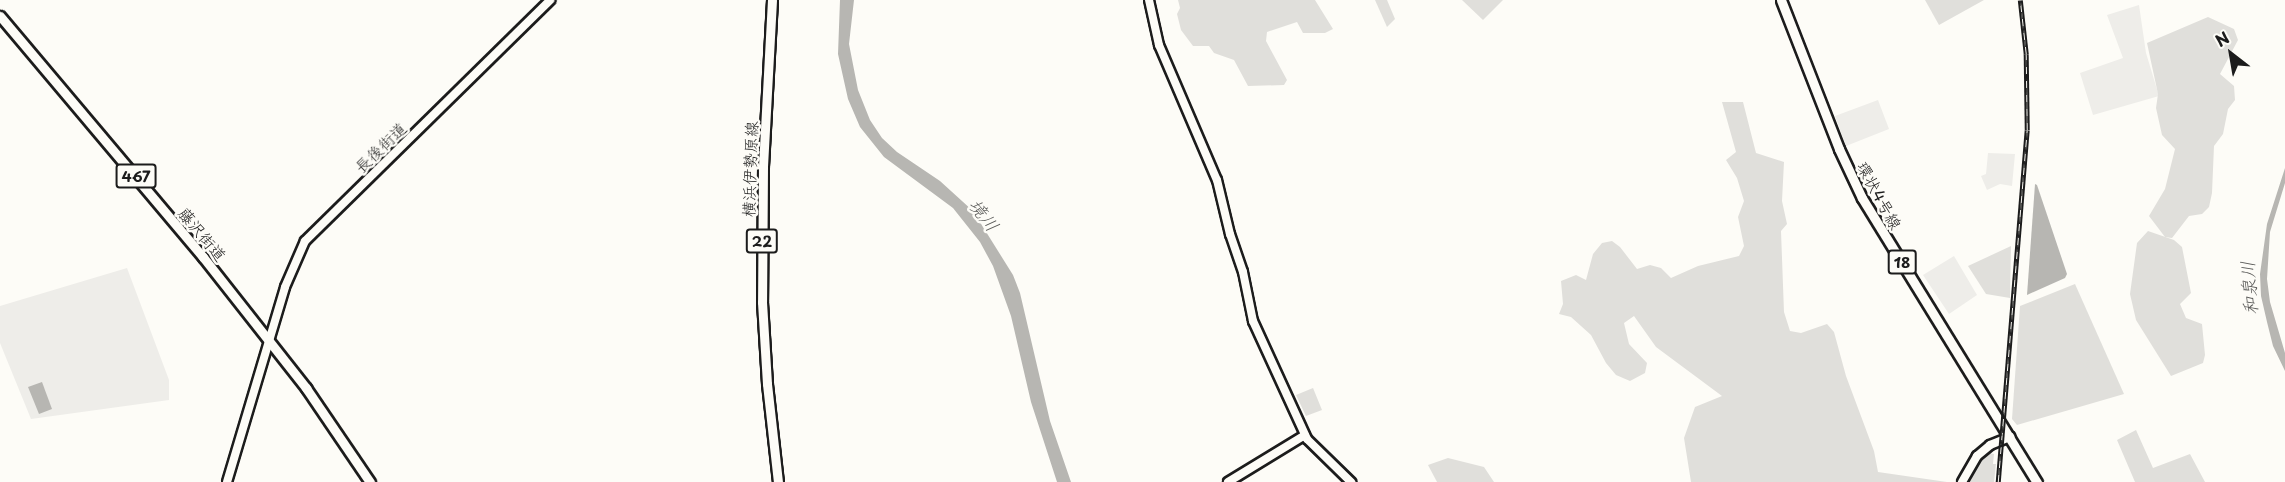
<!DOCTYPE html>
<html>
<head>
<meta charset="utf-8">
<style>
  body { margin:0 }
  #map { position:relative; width:2285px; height:482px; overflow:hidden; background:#fdfcf7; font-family:"Playpen Sans","Klee One",sans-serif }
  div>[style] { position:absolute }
  .built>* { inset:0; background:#eeede9 }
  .green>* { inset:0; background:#e0dfdb }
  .water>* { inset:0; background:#b7b6b2 }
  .roads { filter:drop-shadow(2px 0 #1c1c1c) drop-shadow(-2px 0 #1c1c1c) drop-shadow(0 2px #1c1c1c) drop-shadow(0 -2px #1c1c1c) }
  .tertiary>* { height:8px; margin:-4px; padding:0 4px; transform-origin:4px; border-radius:4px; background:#fdfcf7 }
  .primary>* { height:9px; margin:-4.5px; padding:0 4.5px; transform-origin:4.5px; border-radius:4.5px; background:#fdfcf7 }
  .trunk>* { height:9px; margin:-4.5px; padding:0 4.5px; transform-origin:4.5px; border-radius:4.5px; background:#fdfcf7 }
  .rail>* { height:4.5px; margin-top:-2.25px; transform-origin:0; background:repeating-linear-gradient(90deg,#fdfcf7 0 7px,#1c1c1c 0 14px); box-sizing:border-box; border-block:2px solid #1c1c1c }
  span { translate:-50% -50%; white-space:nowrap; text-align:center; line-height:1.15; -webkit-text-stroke:5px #fdfcf7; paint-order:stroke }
  .shield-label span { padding:2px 4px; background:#fdfcf7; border:2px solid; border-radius:4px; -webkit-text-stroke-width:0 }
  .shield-label { font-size:15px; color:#1c1c1c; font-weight:700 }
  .street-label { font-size:16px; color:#1c1c1c }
  .water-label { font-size:18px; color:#5a5a58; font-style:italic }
  .north { position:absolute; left:2201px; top:24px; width:60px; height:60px; -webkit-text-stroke:4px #fdfcf7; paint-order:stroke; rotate:329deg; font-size:16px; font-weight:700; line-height:24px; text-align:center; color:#1c1c1c }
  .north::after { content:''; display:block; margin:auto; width:21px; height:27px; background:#1c1c1c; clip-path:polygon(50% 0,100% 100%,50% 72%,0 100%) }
</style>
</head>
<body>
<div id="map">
  <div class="built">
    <div style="clip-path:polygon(2139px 5px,2146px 53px,2159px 96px,2093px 115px,2080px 73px,2123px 58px,2107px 15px)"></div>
    <div style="clip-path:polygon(1878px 100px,1889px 129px,1846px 146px,1835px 116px)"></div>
    <div style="clip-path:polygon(1988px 153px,2015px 154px,2012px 186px,2000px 184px,1987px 190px,1981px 176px,1986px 174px)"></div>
    <div style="clip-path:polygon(1954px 256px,1977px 295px,1949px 314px,1923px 275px)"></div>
    <div style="clip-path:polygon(127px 268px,169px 380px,169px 400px,31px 419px,0 343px,0 306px)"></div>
  </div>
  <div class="green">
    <div style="clip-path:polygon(1178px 0,1315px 0,1333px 29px,1325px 33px,1303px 33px,1297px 22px,1267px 32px,1266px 41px,1287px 80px,1284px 85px,1248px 86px,1234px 60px,1214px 53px,1209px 46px,1193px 46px,1181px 30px,1177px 14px,1180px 8px)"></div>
    <div style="clip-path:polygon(1375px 0,1387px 0,1395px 19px,1387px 27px)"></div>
    <div style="clip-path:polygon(1462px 0,1503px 0,1483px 20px)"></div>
    <div style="clip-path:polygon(1925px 0,1984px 0,1939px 25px)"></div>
    <div style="clip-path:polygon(2208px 17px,2234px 29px,2238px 40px,2220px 74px,2234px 86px,2235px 100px,2228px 109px,2223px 134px,2214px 146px,2212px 193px,2209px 207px,2202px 214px,2189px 216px,2172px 238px,2165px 237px,2149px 216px,2165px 189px,2175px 149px,2162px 135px,2156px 108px,2158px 94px,2147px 43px)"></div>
    <div style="clip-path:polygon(1722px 102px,1743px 102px,1756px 153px,1784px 162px,1782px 201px,1787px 224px,1781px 231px,1784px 312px,1790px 331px,1801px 333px,1827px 324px,1834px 332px,1846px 376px,1874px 451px,1878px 472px,1947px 482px,1691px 482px,1684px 438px,1695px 407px,1722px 396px,1656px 347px,1634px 316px,1624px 323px,1629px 344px,1647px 363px,1645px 373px,1630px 381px,1616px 375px,1606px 363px,1591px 335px,1571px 317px,1559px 314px,1563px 304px,1561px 281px,1576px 275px,1586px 280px,1593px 254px,1602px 243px,1612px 241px,1620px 247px,1637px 269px,1650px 265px,1661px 268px,1671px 278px,1698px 266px,1739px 256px,1744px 246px,1738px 217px,1744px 201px,1737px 178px,1726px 160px,1736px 152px)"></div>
    <div style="clip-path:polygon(2148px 231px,2174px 240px,2182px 247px,2191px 293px,2180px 304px,2186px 318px,2202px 324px,2205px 355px,2203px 363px,2171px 376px,2136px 320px,2130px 294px,2137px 243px)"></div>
    <div style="clip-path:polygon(2011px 246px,2010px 298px,1986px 294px,1968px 266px)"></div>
    <div style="clip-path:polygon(2075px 284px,2124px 394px,2017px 425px,2012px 419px,2020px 306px)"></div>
    <div style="clip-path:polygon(1313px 388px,1322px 410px,1306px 416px,1296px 395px)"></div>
    <div style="clip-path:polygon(2136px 430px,2153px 468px,2190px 454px,2205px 482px,2135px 482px,2117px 440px)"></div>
    <div style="clip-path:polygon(1989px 453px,1994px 454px,1993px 464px,1996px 464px,1994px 482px,1968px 482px,1975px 469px)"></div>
    <div style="clip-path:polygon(1448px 458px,1484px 467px,1494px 482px,1437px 482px,1428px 465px)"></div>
  </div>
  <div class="water">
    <div style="clip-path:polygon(840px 0,854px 0,849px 44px,858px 90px,870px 120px,882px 138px,897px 152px,940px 181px,973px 211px,1013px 275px,1020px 293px,1050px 421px,1071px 482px,1057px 482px,1031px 402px,1011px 316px,993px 266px,980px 242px,953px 208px,884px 157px,860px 127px,848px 99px,838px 54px)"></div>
    <div style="clip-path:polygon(2285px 168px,2285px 183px,2270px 232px,2267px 279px,2270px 302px,2285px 353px,2285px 371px,2273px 346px,2267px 322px,2261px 296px,2260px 274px,2267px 224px)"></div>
    <div style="clip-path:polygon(2035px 184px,2037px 185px,2067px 274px,2065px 278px,2027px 295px)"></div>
    <div style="clip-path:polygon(42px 382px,52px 409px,39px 414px,28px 387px)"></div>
  </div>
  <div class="roads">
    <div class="tertiary">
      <div style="left:1149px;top:0;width:46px;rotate:77.5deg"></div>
      <div style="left:1159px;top:45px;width:147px;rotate:66.8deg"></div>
      <div style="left:1217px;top:180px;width:56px;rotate:76.5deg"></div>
      <div style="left:1230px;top:234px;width:40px;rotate:71.1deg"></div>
      <div style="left:1243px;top:272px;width:50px;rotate:78.5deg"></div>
      <div style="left:1253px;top:321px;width:130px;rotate:65.4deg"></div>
      <div style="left:1307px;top:439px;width:62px;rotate:44.3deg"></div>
      <div style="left:227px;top:482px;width:203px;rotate:-73.4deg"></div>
      <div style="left:285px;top:287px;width:50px;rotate:-66.5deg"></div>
      <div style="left:305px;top:241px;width:344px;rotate:-44.5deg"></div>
      <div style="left:1228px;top:482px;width:90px;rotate:-31.4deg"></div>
      <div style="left:1962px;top:482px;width:30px;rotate:-60deg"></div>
      <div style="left:1977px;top:456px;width:17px;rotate:-40deg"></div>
      <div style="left:1990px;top:445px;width:22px;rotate:-22deg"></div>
    </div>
    <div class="primary">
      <div style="left:772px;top:0;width:167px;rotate:93.1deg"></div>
      <div style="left:763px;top:167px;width:135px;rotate:90.4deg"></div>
      <div style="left:762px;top:302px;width:82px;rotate:86.5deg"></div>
      <div style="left:767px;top:384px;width:99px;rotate:83.6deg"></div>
      <div style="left:1781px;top:0;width:160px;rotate:68.7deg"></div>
      <div style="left:1839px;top:149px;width:54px;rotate:64.9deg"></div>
      <div style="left:1862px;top:198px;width:334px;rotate:58.4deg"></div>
    </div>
    <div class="trunk">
      <div style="left:0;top:16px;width:315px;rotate:49.9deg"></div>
      <div style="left:203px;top:257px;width:167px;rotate:51.8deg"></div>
      <div style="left:306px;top:388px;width:114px;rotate:55.8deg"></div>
    </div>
  </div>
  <div class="rail">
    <div style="left:1998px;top:482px;width:353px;rotate:-85.3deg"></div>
    <div style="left:2027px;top:130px;width:76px;rotate:-90.8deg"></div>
    <div style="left:2026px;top:54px;width:54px;rotate:-96.3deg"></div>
  </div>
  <div class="shield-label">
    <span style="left:136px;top:176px">467</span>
    <span style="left:762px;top:241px">22</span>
    <span style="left:1902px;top:262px">18</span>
  </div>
  <div class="street-label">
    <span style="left:380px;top:147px;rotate:-44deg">長後街道</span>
    <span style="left:749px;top:169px;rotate:-88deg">横浜伊勢原線</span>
    <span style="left:1880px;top:195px;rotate:61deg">環状4号線</span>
    <span style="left:203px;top:234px;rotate:50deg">藤沢街道</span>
  </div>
  <div class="water-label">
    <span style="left:984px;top:215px;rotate:52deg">境川</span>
    <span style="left:2249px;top:288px;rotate:-94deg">和泉川</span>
  </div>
  <div class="north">N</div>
</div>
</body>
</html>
